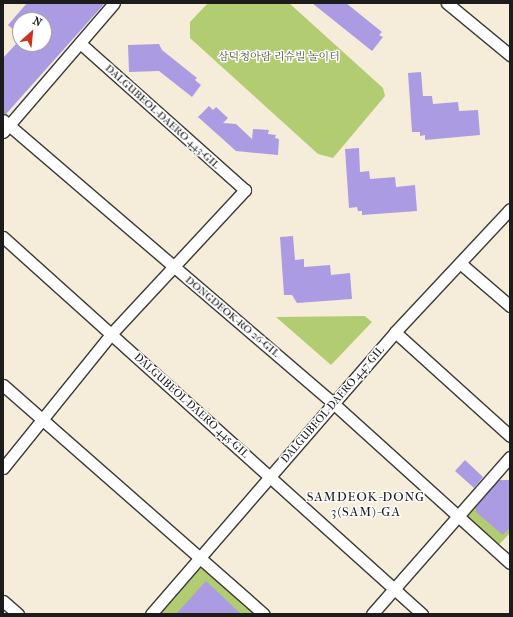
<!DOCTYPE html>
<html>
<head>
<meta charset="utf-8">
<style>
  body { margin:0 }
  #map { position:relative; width:513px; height:617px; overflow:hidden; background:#f5edda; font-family:"IM FELL French Canon","Noto Serif KR",serif }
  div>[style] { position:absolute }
  .green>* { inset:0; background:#b2cc72 }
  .building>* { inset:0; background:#ab9be3 }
  .roads { filter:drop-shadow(1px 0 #3d3b38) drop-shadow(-1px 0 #3d3b38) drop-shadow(0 1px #3d3b38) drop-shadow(0 -1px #3d3b38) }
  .street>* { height:11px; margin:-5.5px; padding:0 5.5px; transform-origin:5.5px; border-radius:5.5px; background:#fff }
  span { translate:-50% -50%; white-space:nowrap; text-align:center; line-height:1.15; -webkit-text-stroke:3px #fff; paint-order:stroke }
  .park-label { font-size:11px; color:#505a3a }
  .street-label { font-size:11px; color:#1c1c1c }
  .quarter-label { font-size:13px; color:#1c1c1c; letter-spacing:1px }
  .frame { position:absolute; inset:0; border:4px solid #1c1c1c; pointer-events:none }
  .north { position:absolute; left:12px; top:12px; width:40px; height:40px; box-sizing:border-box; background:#fff; border:1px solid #a4a4a4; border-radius:50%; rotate:27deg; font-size:11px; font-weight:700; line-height:16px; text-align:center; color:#1c1c1c }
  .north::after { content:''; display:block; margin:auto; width:14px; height:18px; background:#c8321e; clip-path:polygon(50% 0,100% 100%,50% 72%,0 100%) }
</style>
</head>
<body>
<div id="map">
  <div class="green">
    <div style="clip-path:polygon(208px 3px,289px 3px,383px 88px,385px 96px,333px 158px,318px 154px,190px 38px,190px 22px)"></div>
    <div style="clip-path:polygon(365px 316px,372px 322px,331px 365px,276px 317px)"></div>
    <div style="clip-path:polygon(491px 479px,510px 496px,510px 533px,495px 549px,458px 516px)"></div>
    <div style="clip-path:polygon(200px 558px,264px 614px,151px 614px)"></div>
  </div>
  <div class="building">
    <div style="clip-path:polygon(27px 3px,105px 3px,6px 114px,3px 113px,3px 58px,16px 44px,44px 44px,44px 20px,20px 20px,20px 36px,8px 25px)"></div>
    <div style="clip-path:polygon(312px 3px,346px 3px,382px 32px,379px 35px,383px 37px,372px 51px)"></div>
    <div style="clip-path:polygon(159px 44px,162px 50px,197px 78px,195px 80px,201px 85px,192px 97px,159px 71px,129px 72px,128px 45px)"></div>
    <div style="clip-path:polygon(421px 72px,423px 96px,432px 96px,433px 104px,458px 102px,459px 111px,478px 110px,480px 135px,425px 140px,425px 135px,420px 136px,420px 132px,412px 132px,408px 73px)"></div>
    <div style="clip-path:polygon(209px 106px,213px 110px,216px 107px,228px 118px,223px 123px,236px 124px,252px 139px,253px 129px,269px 130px,268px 134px,276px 135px,275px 138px,279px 139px,278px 155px,236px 151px,198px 117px)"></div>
    <div style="clip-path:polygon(359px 148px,360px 172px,369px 171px,370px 179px,395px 177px,396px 187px,415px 185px,417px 211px,362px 215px,362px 211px,358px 211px,357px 207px,349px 208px,345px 149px)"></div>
    <div style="clip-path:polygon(293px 236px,295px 260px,304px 259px,304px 267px,330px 265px,331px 275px,350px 273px,352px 299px,297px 303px,292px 295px,284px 295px,280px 237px)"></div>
    <div style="clip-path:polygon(465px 460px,483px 477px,474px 488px,455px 471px)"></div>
    <div style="clip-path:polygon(499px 480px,510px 480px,510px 527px,503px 535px,476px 512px,476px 506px)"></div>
    <div style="clip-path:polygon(206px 581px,241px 614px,176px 614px)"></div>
  </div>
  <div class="roads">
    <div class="street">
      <div style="left:447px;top:3px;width:82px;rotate:39.5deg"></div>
      <div style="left:3px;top:120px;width:436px;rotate:40.6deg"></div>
      <div style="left:334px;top:404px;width:237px;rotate:42.1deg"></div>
      <div style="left:3px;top:132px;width:170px;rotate:-49.3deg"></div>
      <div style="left:3px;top:237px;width:564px;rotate:41.98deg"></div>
      <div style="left:460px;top:263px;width:66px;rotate:40.7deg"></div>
      <div style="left:395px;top:332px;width:155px;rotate:42.1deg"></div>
      <div style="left:3px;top:385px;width:347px;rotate:41.3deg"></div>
      <div style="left:3px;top:468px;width:172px;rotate:-51.1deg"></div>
      <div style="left:111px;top:334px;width:197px;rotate:-47.1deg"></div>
      <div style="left:245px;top:190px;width:221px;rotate:-138.3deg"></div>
      <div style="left:3px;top:601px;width:20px;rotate:41deg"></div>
      <div style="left:151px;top:614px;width:373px;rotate:-49.1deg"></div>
      <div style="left:395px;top:332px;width:168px;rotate:-46.9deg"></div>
      <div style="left:372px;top:614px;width:209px;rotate:-48.7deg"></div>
    </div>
  </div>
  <div class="park-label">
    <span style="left:279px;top:57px">삼덕청아람 리슈빌 놀이터</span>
  </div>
  <div class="street-label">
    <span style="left:162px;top:117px;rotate:42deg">DALGUBEOL-DAERO 443-GIL</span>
    <span style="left:232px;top:317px;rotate:40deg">DONGDEOK-RO 26-GIL</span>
    <span style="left:333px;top:405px;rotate:-49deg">DALGUBEOL-DAERO 447-GIL</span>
    <span style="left:191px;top:406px;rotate:42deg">DALGUBEOL-DAERO 445-GIL</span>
  </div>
  <div class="quarter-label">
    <span style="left:366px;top:505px">SAMDEOK-DONG<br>3(SAM)-GA</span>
  </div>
  <div class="frame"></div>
  <div class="north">N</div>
</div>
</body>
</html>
